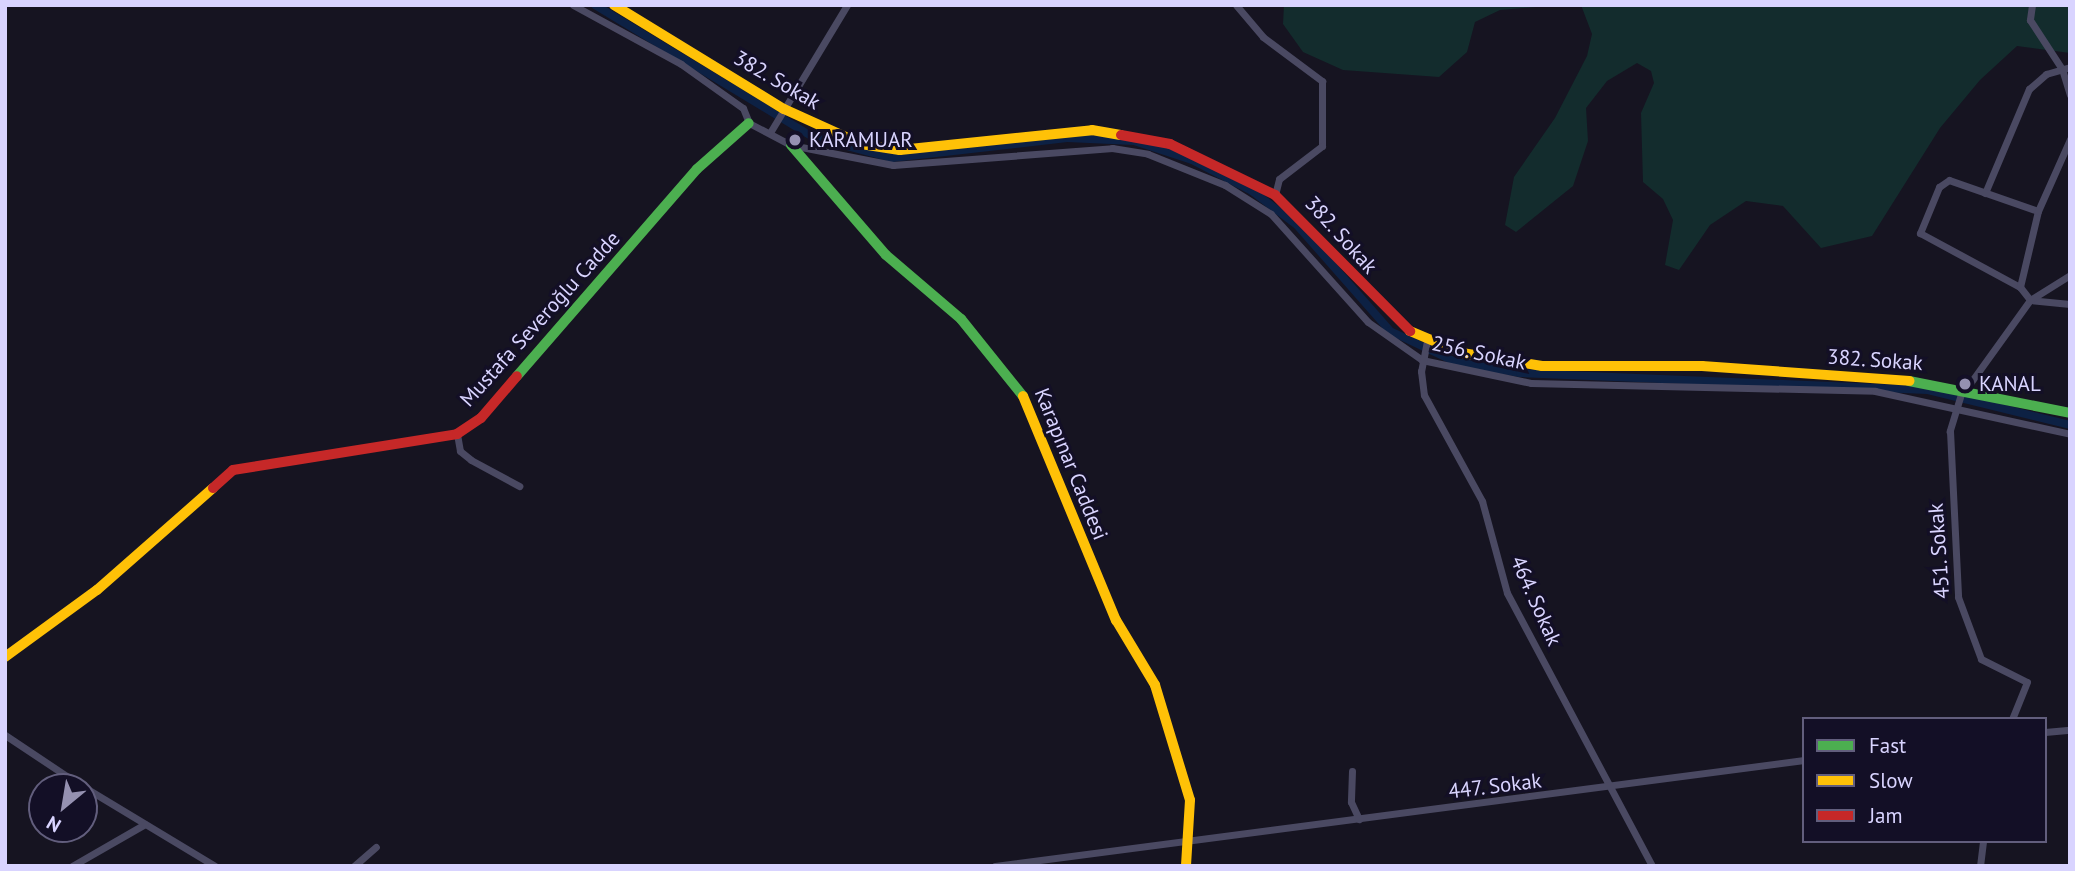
<!DOCTYPE html>
<html>
<head>
<meta charset="utf-8">
<style>
  body { margin:0 }
  #map { position:relative; width:2075px; height:871px; overflow:hidden; background:#161421; font-family:"PT Sans",sans-serif }
  div>[style] { position:absolute }
  .green>* { inset:0; background:#132c2d }
  .canal>* { height:8px; margin:-4px; padding:0 4px; transform-origin:4px; border-radius:4px; background:#0d2144 }
  .street>* { height:7px; margin:-3.5px; padding:0 3.5px; transform-origin:3.5px; border-radius:3.5px; background:#4a4962 }
  .fast>* { height:10px; margin:-5px; padding:0 5px; transform-origin:5px; border-radius:5px; background:#4caf50 }
  .slow>* { height:10px; margin:-5px; padding:0 5px; transform-origin:5px; border-radius:5px; background:#ffc107 }
  .jam>* { height:10px; margin:-5px; padding:0 5px; transform-origin:5px; border-radius:5px; background:#c62828 }
  .dots>* { width:19px; height:19px; translate:-50% -50%; box-sizing:border-box; border:4px solid #130f26; border-radius:50% }
  span { translate:-50% -50%; white-space:nowrap; text-align:center; line-height:1.15; -webkit-text-stroke:6px #130f26; paint-order:stroke }
  .street-label { font-size:21px; color:#d9d4ff }
  .poi-label { font-size:21px; color:#d9d4ff }
  .left { translate:0 -50%; text-align:left }
  .frame { position:absolute; inset:0; border:7px solid #d9d4ff; pointer-events:none }
  .legend { position:absolute; left:1802px; top:717px; width:245px; height:126px; box-sizing:border-box; background:#130f26; border:2px solid #625e7d; margin:0; padding:9px 12px; list-style:none; font-size:21px; color:#d9d4ff }
  .legend li { display:flex; align-items:center; gap:14px; height:35px }
  .legend b { width:35px; border:2px solid #625e7d }
  .north { position:absolute; left:28px; top:773px; width:70px; height:70px; box-sizing:border-box; background:#130f26; border:2px solid #625e7d; border-radius:50%; rotate:210deg; font-size:19px; font-weight:700; line-height:28px; text-align:center; color:#d9d4ff }
  .north::after { content:''; display:block; margin:auto; width:24px; height:32px; background:#9591b1; clip-path:polygon(50% 0,100% 100%,50% 72%,0 100%) }
</style>
</head>
<body>
<div id="map">
  <div class="green">
    <div style="clip-path:polygon(1284px 5px,1561px 5px,1500px 10px,1475px 22px,1467px 52px,1439px 77px,1343px 70px,1303px 52px,1283px 24px)"></div>
    <div style="clip-path:polygon(1581px 5px,2070px 5px,2070px 53px,2017px 46px,1980px 80px,1940px 128px,1872px 236px,1821px 248px,1783px 206px,1746px 201px,1710px 225px,1679px 270px,1665px 265px,1673px 220px,1663px 199px,1643px 182px,1641px 113px,1654px 83px,1651px 71px,1637px 63px,1607px 81px,1586px 108px,1588px 141px,1573px 186px,1516px 232px,1505px 225px,1514px 177px,1555px 118px,1587px 56px,1592px 34px)"></div>
  </div>
  <div class="canal">
    <div style="left:595px;top:5px;width:255px;rotate:31.2deg"></div>
    <div style="left:813px;top:137px;width:82px;rotate:14.9deg"></div>
    <div style="left:892px;top:158px;width:176px;rotate:-6.5deg"></div>
    <div style="left:1067px;top:138px;width:67px;rotate:2.6deg"></div>
    <div style="left:1134px;top:141px;width:61px;rotate:18.1deg"></div>
    <div style="left:1192px;top:160px;width:68px;rotate:27.3deg"></div>
    <div style="left:1252px;top:191px;width:56px;rotate:37.1deg"></div>
    <div style="left:1297px;top:225px;width:141px;rotate:48.7deg"></div>
    <div style="left:1390px;top:331px;width:73px;rotate:25.2deg"></div>
    <div style="left:1456px;top:362px;width:65px;rotate:9.8deg"></div>
    <div style="left:1520px;top:373px;width:408px;rotate:2.4deg"></div>
    <div style="left:1928px;top:390px;width:146px;rotate:13.8deg"></div>
  </div>
  <div class="street">
    <div style="left:573px;top:5px;width:123px;rotate:28.6deg"></div>
    <div style="left:681px;top:64px;width:76px;rotate:35.4deg"></div>
    <div style="left:743px;top:108px;width:16px;rotate:68deg"></div>
    <div style="left:749px;top:123px;width:47px;rotate:27.6deg"></div>
    <div style="left:791px;top:145px;width:104px;rotate:11.1deg"></div>
    <div style="left:893px;top:165px;width:220px;rotate:-4.4deg"></div>
    <div style="left:1112px;top:148px;width:36px;rotate:9deg"></div>
    <div style="left:1148px;top:154px;width:83px;rotate:21.9deg"></div>
    <div style="left:1225px;top:185px;width:54px;rotate:32.2deg"></div>
    <div style="left:1271px;top:214px;width:145px;rotate:48.1deg"></div>
    <div style="left:1368px;top:322px;width:66px;rotate:35.1deg"></div>
    <div style="left:1422px;top:360px;width:111px;rotate:11.9deg"></div>
    <div style="left:1531px;top:383px;width:344px;rotate:1.3deg"></div>
    <div style="left:1875px;top:391px;width:200px;rotate:12.4deg"></div>
    <div style="left:1236px;top:5px;width:42px;rotate:49.8deg"></div>
    <div style="left:1263px;top:37px;width:74px;rotate:36.7deg"></div>
    <div style="left:1322px;top:81px;width:65px;rotate:90deg"></div>
    <div style="left:1322px;top:146px;width:54px;rotate:142.5deg"></div>
    <div style="left:1279px;top:179px;width:16px;rotate:104deg"></div>
    <div style="left:2032px;top:5px;width:15px;rotate:98deg"></div>
    <div style="left:2030px;top:20px;width:59px;rotate:56.9deg"></div>
    <div style="left:2062px;top:69px;width:27px;rotate:73deg"></div>
    <div style="left:771px;top:131px;width:147px;rotate:-58.9deg"></div>
    <div style="left:1985px;top:193px;width:113px;rotate:-67.1deg"></div>
    <div style="left:2029px;top:89px;width:23px;rotate:-41deg"></div>
    <div style="left:2046px;top:74px;width:25px;rotate:-16deg"></div>
    <div style="left:2038px;top:211px;width:94px;rotate:-160.8deg"></div>
    <div style="left:1949px;top:180px;width:12px;rotate:145deg"></div>
    <div style="left:1939px;top:187px;width:50px;rotate:112.4deg"></div>
    <div style="left:1920px;top:233px;width:114px;rotate:28.4deg"></div>
    <div style="left:2020px;top:287px;width:16px;rotate:52deg"></div>
    <div style="left:2030px;top:300px;width:40px;rotate:5.7deg"></div>
    <div style="left:2020px;top:287px;width:78px;rotate:-76.7deg"></div>
    <div style="left:2038px;top:211px;width:79px;rotate:-66deg"></div>
    <div style="left:1427px;top:341px;width:31px;rotate:101deg"></div>
    <div style="left:1421px;top:371px;width:24px;rotate:83deg"></div>
    <div style="left:1424px;top:395px;width:121px;rotate:61.3deg"></div>
    <div style="left:1482px;top:501px;width:95px;rotate:74.8deg"></div>
    <div style="left:1507px;top:593px;width:309px;rotate:62deg"></div>
    <div style="left:1966px;top:389px;width:110px;rotate:-54.3deg"></div>
    <div style="left:2030px;top:300px;width:47px;rotate:-32deg"></div>
    <div style="left:1961px;top:394px;width:39px;rotate:107deg"></div>
    <div style="left:1950px;top:431px;width:166px;rotate:87.2deg"></div>
    <div style="left:1958px;top:597px;width:66px;rotate:69.6deg"></div>
    <div style="left:1981px;top:659px;width:51px;rotate:26.6deg"></div>
    <div style="left:2027px;top:682px;width:40px;rotate:112deg"></div>
    <div style="left:457px;top:434px;width:17px;rotate:80deg"></div>
    <div style="left:460px;top:451px;width:14px;rotate:39deg"></div>
    <div style="left:471px;top:460px;width:55px;rotate:28.4deg"></div>
    <div style="left:2045px;top:732px;width:25px;rotate:-5deg"></div>
    <div style="left:5px;top:735px;width:94px;rotate:33.7deg"></div>
    <div style="left:1352px;top:771px;width:31px;rotate:92deg"></div>
    <div style="left:1351px;top:802px;width:19px;rotate:65deg"></div>
    <div style="left:84px;top:787px;width:153px;rotate:31.1deg"></div>
    <div style="left:72px;top:866px;width:84px;rotate:-29.9deg"></div>
    <div style="left:354px;top:866px;width:29px;rotate:-41deg"></div>
    <div style="left:995px;top:866px;width:816px;rotate:-7.46deg"></div>
    <div style="left:1980px;top:866px;width:25px;rotate:-83deg"></div>
  </div>
  <div class="fast">
    <div style="left:791px;top:145px;width:145px;rotate:49.2deg"></div>
    <div style="left:886px;top:255px;width:99px;rotate:40.5deg"></div>
    <div style="left:961px;top:319px;width:99px;rotate:51.2deg"></div>
    <div style="left:517px;top:376px;width:274px;rotate:-49deg"></div>
    <div style="left:697px;top:169px;width:69px;rotate:-41.5deg"></div>
    <div style="left:1909px;top:381px;width:164px;rotate:11.2deg"></div>
  </div>
  <div class="slow">
    <div style="left:614px;top:5px;width:199px;rotate:31.5deg"></div>
    <div style="left:784px;top:109px;width:85px;rotate:24.4deg"></div>
    <div style="left:861px;top:144px;width:39px;rotate:9deg"></div>
    <div style="left:900px;top:150px;width:193px;rotate:-5.9deg"></div>
    <div style="left:1092px;top:130px;width:29px;rotate:10deg"></div>
    <div style="left:1410px;top:331px;width:56px;rotate:22.9deg"></div>
    <div style="left:1462px;top:353px;width:81px;rotate:9.2deg"></div>
    <div style="left:1542px;top:366px;width:160px"></div>
    <div style="left:1702px;top:366px;width:208px;rotate:4.1deg"></div>
    <div style="left:1023px;top:396px;width:243px;rotate:67.5deg"></div>
    <div style="left:1116px;top:620px;width:76px;rotate:59deg"></div>
    <div style="left:1155px;top:685px;width:120px;rotate:73.1deg"></div>
    <div style="left:1190px;top:800px;width:66px;rotate:93.5deg"></div>
    <div style="left:5px;top:657px;width:114px;rotate:-36.1deg"></div>
    <div style="left:97px;top:590px;width:154px;rotate:-41.3deg"></div>
  </div>
  <div class="jam">
    <div style="left:1121px;top:135px;width:50px;rotate:10.4deg"></div>
    <div style="left:1170px;top:144px;width:117px;rotate:25.9deg"></div>
    <div style="left:1275px;top:195px;width:192px;rotate:45.2deg"></div>
    <div style="left:213px;top:488px;width:27px;rotate:-42deg"></div>
    <div style="left:233px;top:470px;width:227px;rotate:-9.1deg"></div>
    <div style="left:457px;top:434px;width:29px;rotate:-34deg"></div>
    <div style="left:481px;top:418px;width:55px;rotate:-49.4deg"></div>
  </div>
  <div class="dots">
    <div style="left:795px;top:140px;background:#9591b1"></div>
    <div style="left:1965px;top:384px;background:#9591b1"></div>
  </div>
  <div class="street-label">
    <span style="left:777px;top:80px;rotate:30deg">382. Sokak</span>
    <span style="left:1341px;top:235px;rotate:48deg">382. Sokak</span>
    <span style="left:540px;top:319px;rotate:-48deg">Mustafa Severoğlu Cadde</span>
    <span style="left:1479px;top:353px;rotate:12deg">256. Sokak</span>
    <span style="left:1875px;top:360px;rotate:4deg">382. Sokak</span>
    <span style="left:1071px;top:464px;rotate:68deg">Karapınar Caddesi</span>
    <span style="left:1939px;top:551px;rotate:-94deg">451. Sokak</span>
    <span style="left:1536px;top:601px;rotate:66deg">464. Sokak</span>
    <span style="left:1495px;top:786px;rotate:-7deg">447. Sokak</span>
  </div>
  <div class="poi-label">
    <span class="left" style="left:809px;top:140px">KARAMUAR</span>
    <span class="left" style="left:1979px;top:384px">KANAL</span>
  </div>
  <div class="frame"></div>
  <ul class="legend">
  <li><b style="height:9px;background:#4caf50"></b>Fast</li>
  <li><b style="height:9px;background:#ffc107"></b>Slow</li>
  <li><b style="height:9px;background:#c62828"></b>Jam</li>
  </ul>
  <div class="north">N</div>
</div>
</body>
</html>
